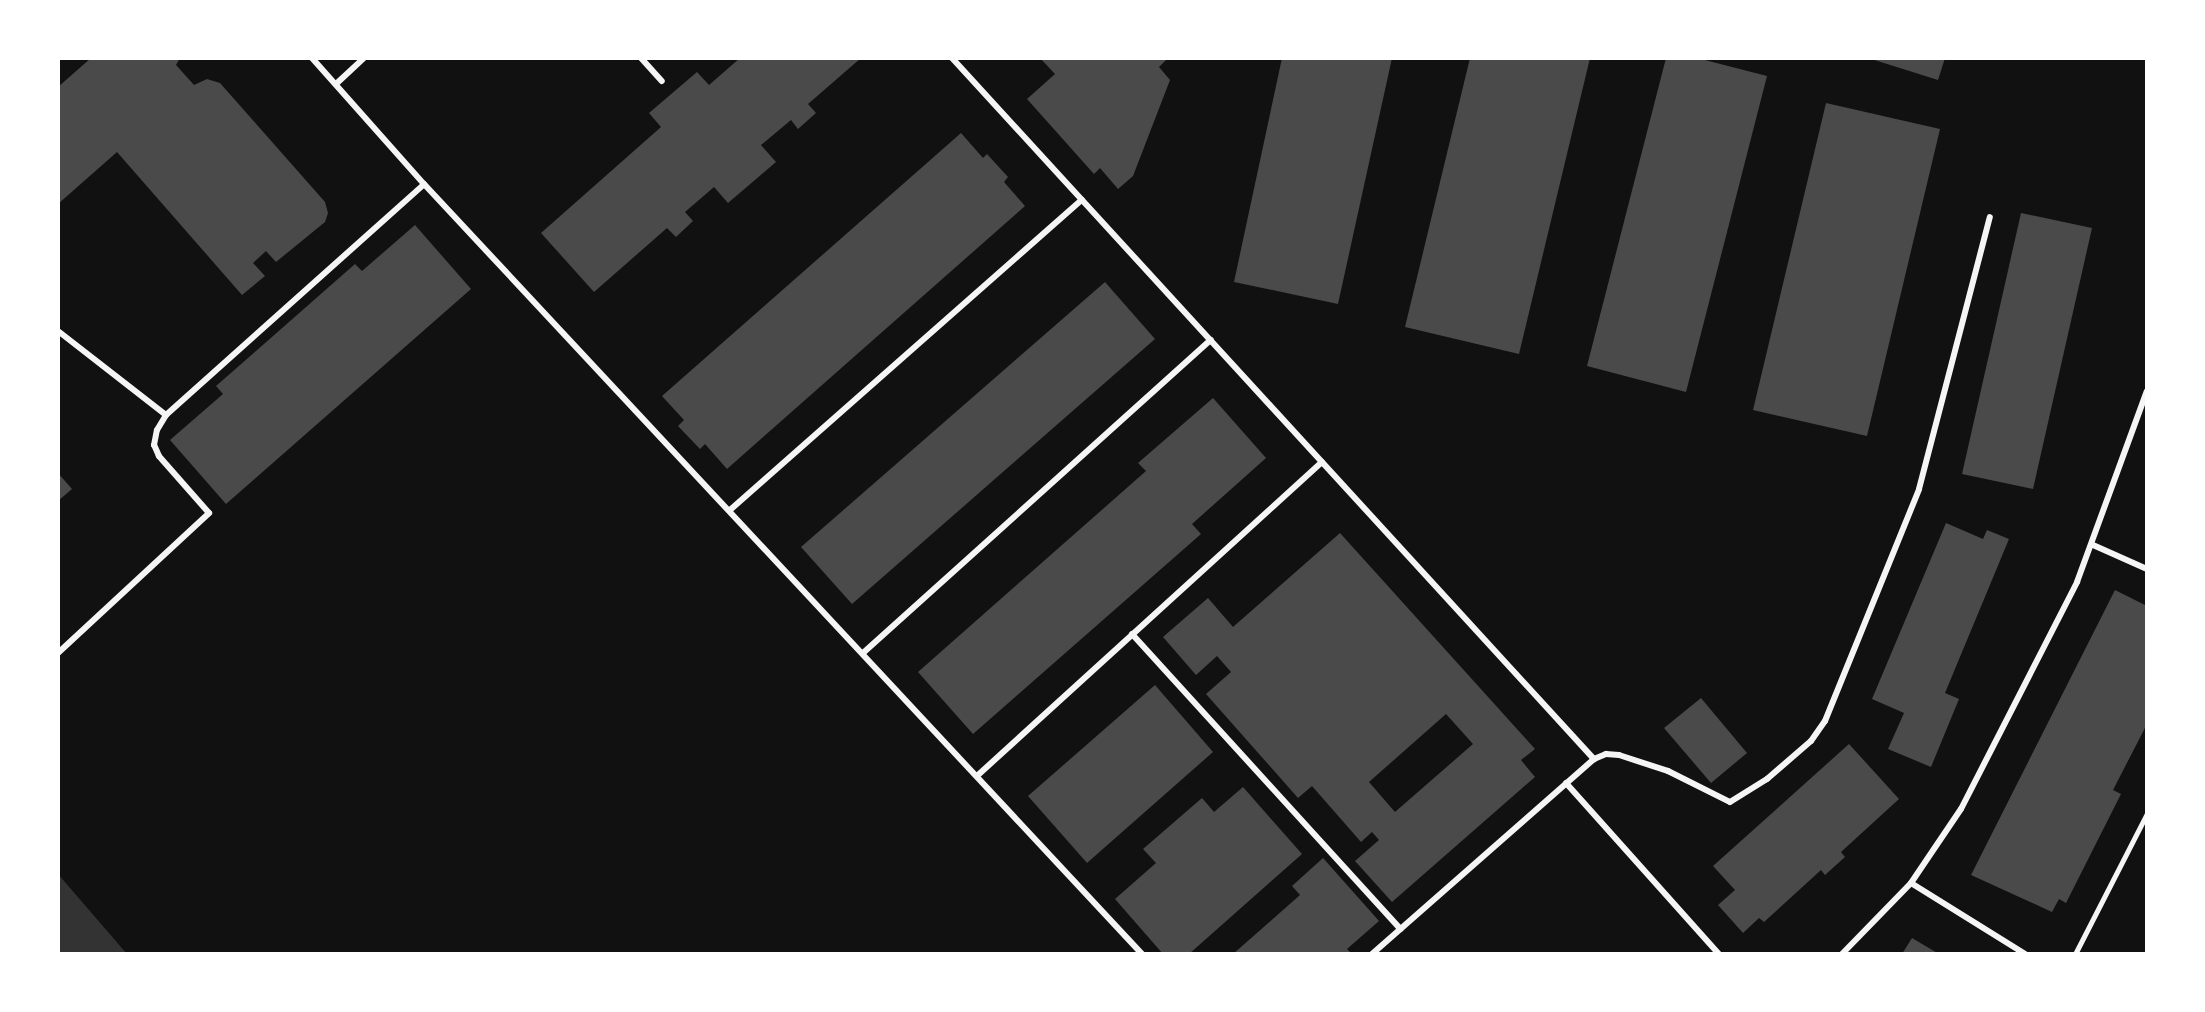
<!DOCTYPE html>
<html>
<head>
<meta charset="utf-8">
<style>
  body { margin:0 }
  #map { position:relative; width:2205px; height:1012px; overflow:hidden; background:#111; font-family:"Titillium Web",sans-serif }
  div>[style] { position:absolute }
  .water>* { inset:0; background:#333 }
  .building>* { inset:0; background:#4a4a4a }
  .path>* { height:5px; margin:-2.5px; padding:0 2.5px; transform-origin:2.5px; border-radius:2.5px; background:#f5f5f5 }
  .service>* { height:6px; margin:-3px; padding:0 3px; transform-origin:3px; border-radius:3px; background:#f5f5f5 }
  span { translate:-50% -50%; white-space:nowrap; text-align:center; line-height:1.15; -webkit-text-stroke:8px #fff; paint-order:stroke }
  .frame { position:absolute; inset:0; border:60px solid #fff; pointer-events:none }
</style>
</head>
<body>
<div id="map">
  <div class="water">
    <div style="clip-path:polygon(58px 874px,127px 954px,58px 954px)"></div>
  </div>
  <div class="building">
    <div style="clip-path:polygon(91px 58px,180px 58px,176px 65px,194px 85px,207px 79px,220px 83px,325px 202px,328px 213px,325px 222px,276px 262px,266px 251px,253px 263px,265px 276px,242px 295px,117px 152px,58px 204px,58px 87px)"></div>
    <div style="clip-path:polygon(740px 58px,861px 58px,808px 104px,816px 113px,798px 129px,791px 120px,761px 145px,776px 162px,728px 203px,714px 187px,685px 212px,693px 221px,676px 237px,667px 228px,594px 292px,541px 233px,661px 127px,649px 113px,697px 72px,709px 85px)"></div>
    <div style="clip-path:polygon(1040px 58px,1168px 58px,1159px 67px,1170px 80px,1133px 176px,1118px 189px,1100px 168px,1094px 174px,1027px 99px,1055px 74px)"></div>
    <div style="clip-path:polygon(1282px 58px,1392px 58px,1338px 304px,1234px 282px)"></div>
    <div style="clip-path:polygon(1470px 58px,1590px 58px,1519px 354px,1405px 327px)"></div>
    <div style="clip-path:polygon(1666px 58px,1697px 58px,1767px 76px,1686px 392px,1587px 366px)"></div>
    <div style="clip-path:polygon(1868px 58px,1945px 58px,1938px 80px)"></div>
    <div style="clip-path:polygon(1826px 103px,1940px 129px,1867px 436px,1753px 410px)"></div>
    <div style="clip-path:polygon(961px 133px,983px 158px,987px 154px,1008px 177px,1004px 182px,1025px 206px,727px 469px,705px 444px,700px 449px,678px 426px,684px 420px,662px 396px)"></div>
    <div style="clip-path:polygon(2021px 213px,2092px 228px,2033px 489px,1962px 474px)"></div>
    <div style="clip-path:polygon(415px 225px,471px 289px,226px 504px,170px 440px,223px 394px,216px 386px,355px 264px,362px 271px)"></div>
    <div style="clip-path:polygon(1105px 282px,1155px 339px,852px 604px,801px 547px)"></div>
    <div style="clip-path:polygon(1213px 398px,1266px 458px,1192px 524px,1201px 534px,973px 734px,918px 672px,1146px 471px,1138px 463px)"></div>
    <div style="clip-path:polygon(58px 473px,72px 489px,58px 501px)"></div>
    <div style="clip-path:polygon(1946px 523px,1983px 539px,1987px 530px,2009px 539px,1945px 693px,1959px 699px,1931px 767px,1888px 749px,1904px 713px,1872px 699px)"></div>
    <div style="clip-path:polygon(evenodd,1340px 533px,1535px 749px,1521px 760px,1535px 777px,1392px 902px,1355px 861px,1379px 840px,1372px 832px,1361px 842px,1312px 786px,1298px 798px,1206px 694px,1231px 672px,1217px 656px,1196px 675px,1163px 637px,1208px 598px,1233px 627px,1340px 533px,1446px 714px,1473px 744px,1395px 812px,1369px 782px,1446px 714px)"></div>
    <div style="clip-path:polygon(2115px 590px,2147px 606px,2147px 724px,2113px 790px,2121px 794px,2066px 903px,2059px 899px,2052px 912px,1971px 875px)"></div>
    <div style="clip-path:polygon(1155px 685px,1213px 752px,1087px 863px,1028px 796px)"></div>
    <div style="clip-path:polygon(1701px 698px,1747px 753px,1711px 783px,1664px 728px)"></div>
    <div style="clip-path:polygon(1849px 744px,1899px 799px,1841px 852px,1845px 857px,1825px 875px,1821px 870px,1764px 922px,1759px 918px,1743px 933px,1718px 905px,1735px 890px,1713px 866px)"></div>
    <div style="clip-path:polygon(1243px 787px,1302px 854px,1189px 954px,1163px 954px,1115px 899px,1156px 863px,1143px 849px,1202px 798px,1214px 812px)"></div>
    <div style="clip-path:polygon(1323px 858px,1379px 921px,1347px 949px,1352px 954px,1233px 954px,1300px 895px,1292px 886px)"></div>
    <div style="clip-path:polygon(1912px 938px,1939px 954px,1902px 954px)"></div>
  </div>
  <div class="path">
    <div style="left:2075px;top:954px;width:158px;rotate:-62.9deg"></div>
  </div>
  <div class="service">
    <div style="left:312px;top:58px;width:169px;rotate:48.4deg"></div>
    <div style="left:424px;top:184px;width:1053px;rotate:47deg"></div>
    <div style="left:641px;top:58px;width:31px;rotate:48deg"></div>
    <div style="left:952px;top:58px;width:951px;rotate:47.52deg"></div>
    <div style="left:336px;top:84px;width:38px;rotate:-43deg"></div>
    <div style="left:58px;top:331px;width:137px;rotate:37.9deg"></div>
    <div style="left:166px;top:415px;width:346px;rotate:-41.8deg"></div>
    <div style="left:730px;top:510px;width:469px;rotate:-41.4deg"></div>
    <div style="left:2093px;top:545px;width:59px;rotate:24deg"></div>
    <div style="left:1132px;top:634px;width:399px;rotate:47.7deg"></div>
    <div style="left:58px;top:653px;width:206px;rotate:-42.8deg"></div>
    <div style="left:209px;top:513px;width:76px;rotate:-131.3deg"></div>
    <div style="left:159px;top:456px;width:12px;rotate:-114deg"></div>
    <div style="left:154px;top:445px;width:15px;rotate:-79deg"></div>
    <div style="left:157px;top:430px;width:17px;rotate:-59deg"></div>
    <div style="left:863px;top:653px;width:468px;rotate:-42deg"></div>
    <div style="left:978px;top:775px;width:465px;rotate:-42.3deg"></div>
    <div style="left:1566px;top:783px;width:229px;rotate:48.2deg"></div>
    <div style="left:1911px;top:883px;width:134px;rotate:31.9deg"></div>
    <div style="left:1372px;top:954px;width:295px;rotate:-41.3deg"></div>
    <div style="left:1594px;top:759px;width:13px;rotate:-23deg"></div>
    <div style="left:1606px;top:754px;width:13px;rotate:4deg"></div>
    <div style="left:1619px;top:755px;width:52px;rotate:18.1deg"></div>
    <div style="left:1668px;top:771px;width:69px;rotate:26.6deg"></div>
    <div style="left:1730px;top:802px;width:44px;rotate:-31.9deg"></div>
    <div style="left:1767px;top:779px;width:58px;rotate:-40.8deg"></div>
    <div style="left:1811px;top:741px;width:24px;rotate:-55deg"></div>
    <div style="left:1825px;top:721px;width:250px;rotate:-67.9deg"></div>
    <div style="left:1919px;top:489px;width:281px;rotate:-75.4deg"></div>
    <div style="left:1842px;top:954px;width:99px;rotate:-45.8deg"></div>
    <div style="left:1911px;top:883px;width:89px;rotate:-56deg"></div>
    <div style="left:1961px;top:809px;width:255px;rotate:-62.9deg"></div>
    <div style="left:2077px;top:582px;width:203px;rotate:-69.9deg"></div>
  </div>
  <div class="frame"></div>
</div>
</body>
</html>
